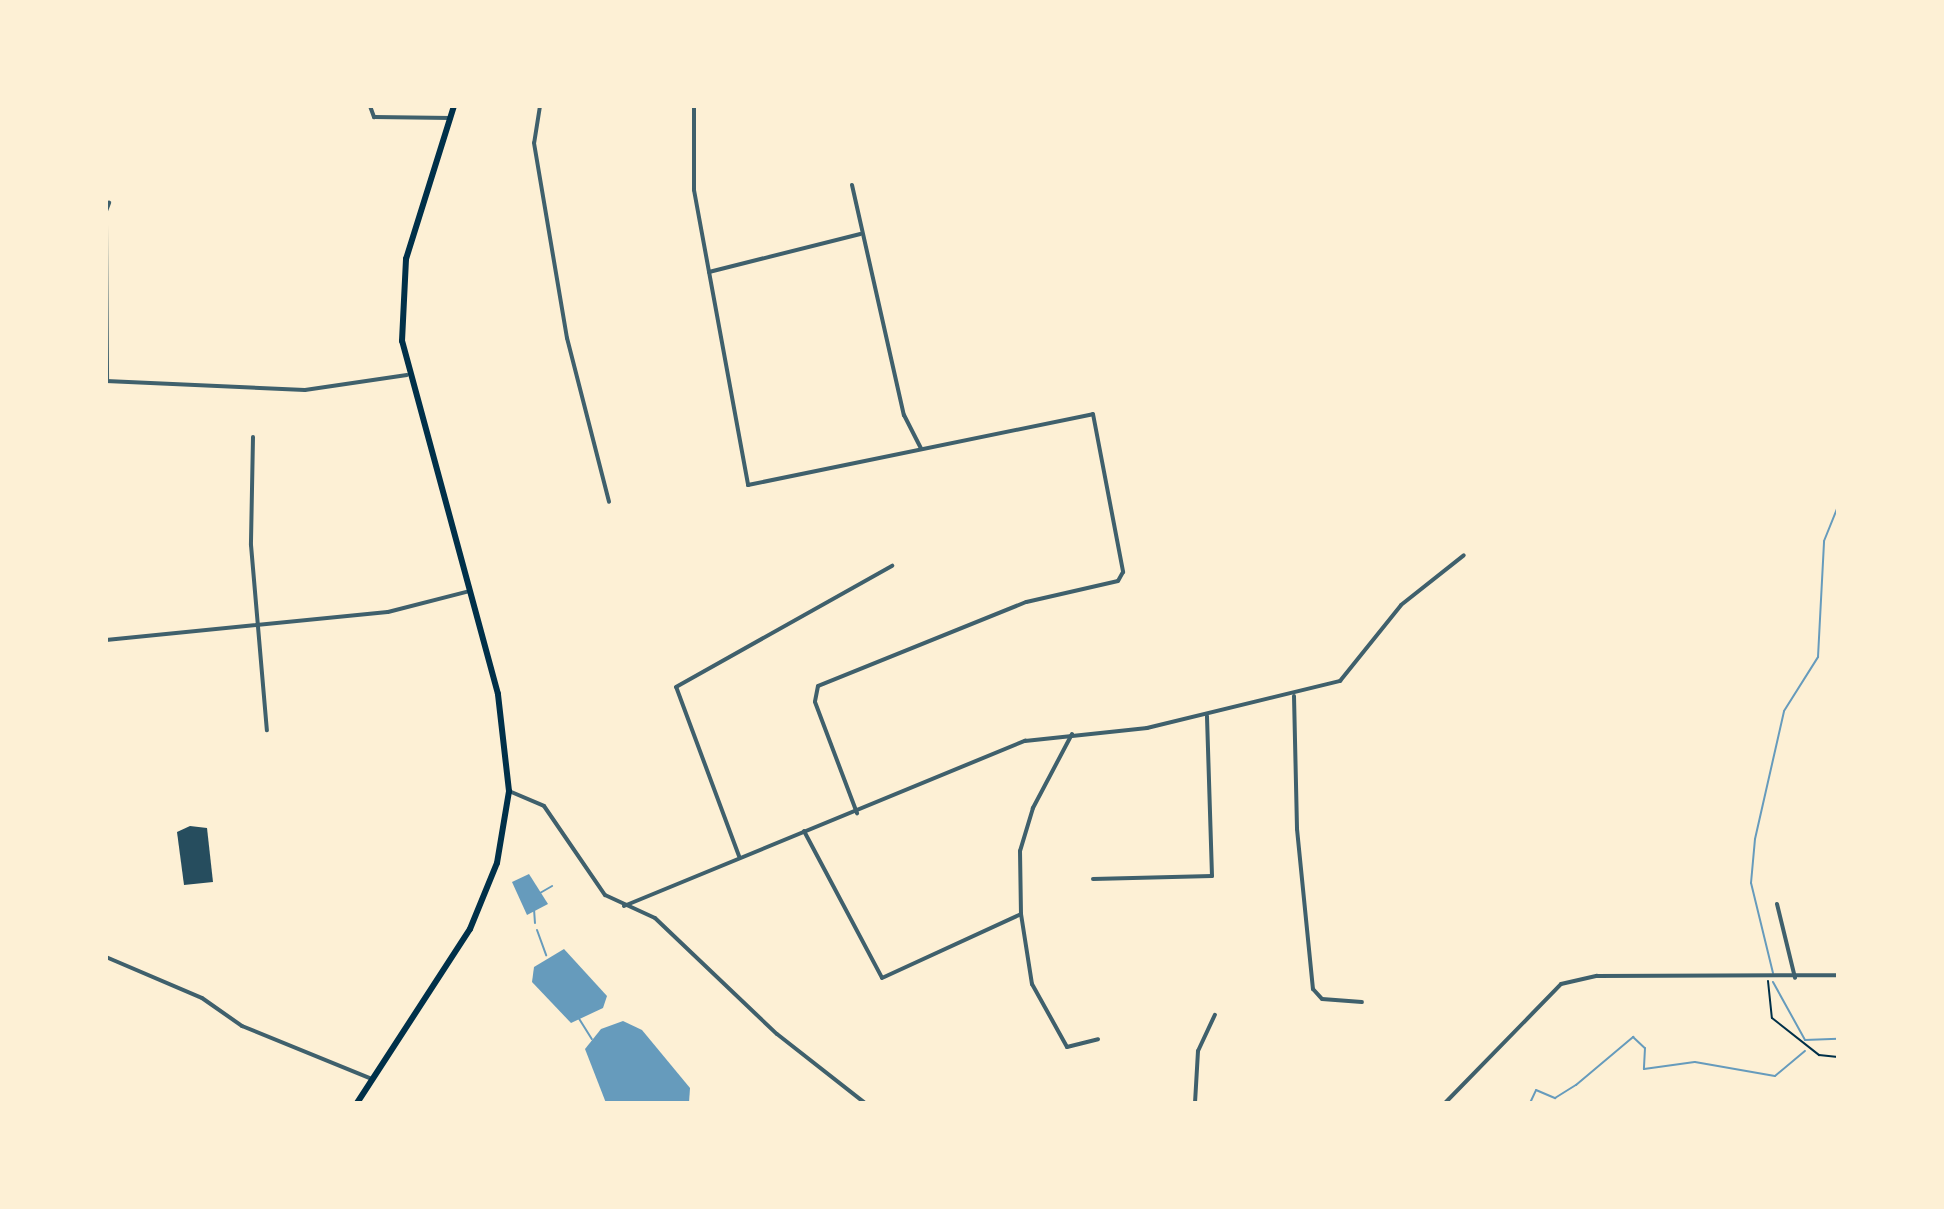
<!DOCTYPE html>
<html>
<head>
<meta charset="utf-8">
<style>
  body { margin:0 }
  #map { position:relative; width:1944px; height:1209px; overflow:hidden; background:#fdf0d5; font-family:Barlow,sans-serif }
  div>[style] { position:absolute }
  .water>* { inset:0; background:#669bbc }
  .stream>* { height:2px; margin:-1px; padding:0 1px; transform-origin:1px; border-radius:1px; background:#669bbc }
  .building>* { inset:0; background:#264d5e }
  .path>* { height:2px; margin:-1px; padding:0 1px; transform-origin:1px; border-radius:1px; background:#003049 }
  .minor>* { height:4px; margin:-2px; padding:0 2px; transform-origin:2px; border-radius:2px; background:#3f606c }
  .secondary>* { height:6px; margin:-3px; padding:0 3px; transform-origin:3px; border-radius:3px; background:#003049 }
  .rail>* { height:2px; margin:-1px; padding:0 1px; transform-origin:1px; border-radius:1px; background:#657d81 }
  span { translate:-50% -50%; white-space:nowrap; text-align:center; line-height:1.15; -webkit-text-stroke:6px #fdf0d5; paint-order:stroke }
  .frame { position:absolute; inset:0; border:108px solid #fdf0d5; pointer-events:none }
</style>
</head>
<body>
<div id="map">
  <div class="water">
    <div style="clip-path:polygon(529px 874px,548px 904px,527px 915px,512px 882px)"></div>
    <div style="clip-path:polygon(564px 949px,607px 996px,603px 1008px,571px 1023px,532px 982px,534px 967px)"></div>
    <div style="clip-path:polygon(623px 1021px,642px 1030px,690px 1088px,689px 1103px,606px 1103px,585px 1049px,601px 1029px)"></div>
  </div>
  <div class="stream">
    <div style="left:540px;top:893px;width:14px;rotate:-30deg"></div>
    <div style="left:534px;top:909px;width:14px;rotate:86deg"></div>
    <div style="left:537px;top:930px;width:27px;rotate:70deg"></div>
    <div style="left:1773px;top:973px;width:93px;rotate:-103.7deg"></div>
    <div style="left:1751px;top:883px;width:44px;rotate:-84.8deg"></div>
    <div style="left:1755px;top:839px;width:131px;rotate:-77.2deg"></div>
    <div style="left:1784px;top:711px;width:64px;rotate:-57.8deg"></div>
    <div style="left:1818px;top:657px;width:116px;rotate:-87deg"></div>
    <div style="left:1824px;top:541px;width:37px;rotate:-68deg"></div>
    <div style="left:1773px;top:982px;width:66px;rotate:61.1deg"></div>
    <div style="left:1805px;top:1040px;width:33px;rotate:-2deg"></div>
    <div style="left:578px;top:1017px;width:26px;rotate:58deg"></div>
    <div style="left:1530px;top:1103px;width:14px;rotate:-65deg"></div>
    <div style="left:1536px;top:1090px;width:21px;rotate:23deg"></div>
    <div style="left:1555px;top:1098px;width:25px;rotate:-32deg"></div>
    <div style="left:1576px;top:1085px;width:75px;rotate:-40.1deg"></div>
    <div style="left:1633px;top:1037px;width:16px;rotate:43deg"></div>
    <div style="left:1645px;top:1048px;width:21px;rotate:93deg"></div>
    <div style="left:1644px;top:1069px;width:51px;rotate:-7.8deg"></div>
    <div style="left:1695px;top:1062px;width:81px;rotate:9.9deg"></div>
    <div style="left:1775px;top:1076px;width:39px;rotate:-40deg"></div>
  </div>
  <div class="building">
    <div style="clip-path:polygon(190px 826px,207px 828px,213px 882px,184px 885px,177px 832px)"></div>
  </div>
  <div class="path">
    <div style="left:1768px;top:981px;width:37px;rotate:84deg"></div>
    <div style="left:1772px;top:1018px;width:60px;rotate:38.2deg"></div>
    <div style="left:1819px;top:1055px;width:19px;rotate:6deg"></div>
  </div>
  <div class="minor">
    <div style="left:370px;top:106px;width:12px;rotate:70deg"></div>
    <div style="left:374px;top:117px;width:77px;rotate:0.7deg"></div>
    <div style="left:540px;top:106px;width:37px;rotate:99deg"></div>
    <div style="left:534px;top:143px;width:198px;rotate:80.4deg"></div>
    <div style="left:567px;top:338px;width:169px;rotate:75.6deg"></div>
    <div style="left:694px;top:106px;width:84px;rotate:90deg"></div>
    <div style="left:694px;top:190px;width:300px;rotate:79.6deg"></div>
    <div style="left:748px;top:485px;width:352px;rotate:-11.6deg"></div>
    <div style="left:1093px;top:414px;width:161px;rotate:79.2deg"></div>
    <div style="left:1123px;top:572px;width:10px;rotate:119deg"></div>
    <div style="left:1118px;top:581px;width:94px;rotate:167.1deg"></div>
    <div style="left:1026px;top:602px;width:224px;rotate:158deg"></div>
    <div style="left:818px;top:686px;width:16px;rotate:101deg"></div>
    <div style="left:815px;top:702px;width:119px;rotate:69.3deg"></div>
    <div style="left:852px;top:185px;width:236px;rotate:77.3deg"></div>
    <div style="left:904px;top:415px;width:37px;rotate:63deg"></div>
    <div style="left:106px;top:211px;width:9px;rotate:-69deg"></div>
    <div style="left:106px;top:224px;width:157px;rotate:89.6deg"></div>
    <div style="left:709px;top:272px;width:156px;rotate:-14.1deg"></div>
    <div style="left:106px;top:381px;width:199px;rotate:2.6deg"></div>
    <div style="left:305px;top:390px;width:103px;rotate:-8.4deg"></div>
    <div style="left:253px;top:437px;width:108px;rotate:91.1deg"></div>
    <div style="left:251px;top:545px;width:186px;rotate:85.1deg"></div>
    <div style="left:106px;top:640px;width:283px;rotate:-5.7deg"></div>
    <div style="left:388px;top:612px;width:85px;rotate:-14.4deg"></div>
    <div style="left:1294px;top:696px;width:133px;rotate:88.7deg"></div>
    <div style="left:1297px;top:829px;width:161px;rotate:84.3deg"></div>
    <div style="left:1313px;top:989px;width:13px;rotate:48deg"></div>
    <div style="left:1322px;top:999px;width:40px;rotate:4.3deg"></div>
    <div style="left:1072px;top:734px;width:84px;rotate:117.8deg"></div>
    <div style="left:1033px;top:808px;width:45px;rotate:106.8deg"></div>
    <div style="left:1020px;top:851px;width:63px;rotate:89.1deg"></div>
    <div style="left:1021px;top:914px;width:71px;rotate:81.1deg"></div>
    <div style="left:1032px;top:984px;width:72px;rotate:60.9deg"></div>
    <div style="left:1067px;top:1047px;width:32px;rotate:-14deg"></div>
    <div style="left:509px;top:791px;width:38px;rotate:23deg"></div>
    <div style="left:544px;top:806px;width:108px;rotate:55.6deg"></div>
    <div style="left:605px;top:895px;width:55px;rotate:24.7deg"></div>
    <div style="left:655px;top:918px;width:168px;rotate:43.6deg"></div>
    <div style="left:777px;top:1034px;width:112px;rotate:38.1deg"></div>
    <div style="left:804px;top:831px;width:166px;rotate:62deg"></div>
    <div style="left:882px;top:978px;width:153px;rotate:-24.7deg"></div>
    <div style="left:739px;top:856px;width:180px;rotate:-110.4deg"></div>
    <div style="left:676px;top:687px;width:248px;rotate:-29.3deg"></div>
    <div style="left:1093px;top:879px;width:119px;rotate:-1.4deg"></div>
    <div style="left:1212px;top:876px;width:160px;rotate:-91.8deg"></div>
    <div style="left:1777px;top:904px;width:76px;rotate:76.3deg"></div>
    <div style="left:624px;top:906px;width:434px;rotate:-22.4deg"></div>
    <div style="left:1025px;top:741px;width:123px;rotate:-6.1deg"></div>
    <div style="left:1147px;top:728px;width:199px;rotate:-13.7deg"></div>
    <div style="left:1340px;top:681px;width:97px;rotate:-51.2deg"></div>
    <div style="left:1401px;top:605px;width:80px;rotate:-38.4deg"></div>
    <div style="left:106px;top:957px;width:104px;rotate:23.1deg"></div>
    <div style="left:202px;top:998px;width:49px;rotate:35deg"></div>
    <div style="left:242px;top:1026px;width:140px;rotate:22.2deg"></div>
    <div style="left:1195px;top:1103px;width:52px;rotate:-86.7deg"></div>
    <div style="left:1198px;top:1051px;width:40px;rotate:-65deg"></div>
    <div style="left:1445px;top:1103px;width:166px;rotate:-45.7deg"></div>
    <div style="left:1561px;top:984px;width:37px;rotate:-13deg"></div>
    <div style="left:1597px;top:976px;width:241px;rotate:-0.2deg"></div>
  </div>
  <div class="secondary">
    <div style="left:357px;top:1103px;width:207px;rotate:-57deg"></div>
    <div style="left:470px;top:929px;width:71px;rotate:-67.8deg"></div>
    <div style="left:497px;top:863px;width:73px;rotate:-80.5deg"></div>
    <div style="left:509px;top:791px;width:98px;rotate:-96.5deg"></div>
    <div style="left:498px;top:694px;width:366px;rotate:-105.2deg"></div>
    <div style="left:402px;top:341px;width:82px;rotate:-87.2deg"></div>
    <div style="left:406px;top:259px;width:160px;rotate:-72.6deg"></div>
  </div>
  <div class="rail">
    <div style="left:1706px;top:1103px;width:52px"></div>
  </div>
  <div class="frame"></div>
</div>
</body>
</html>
